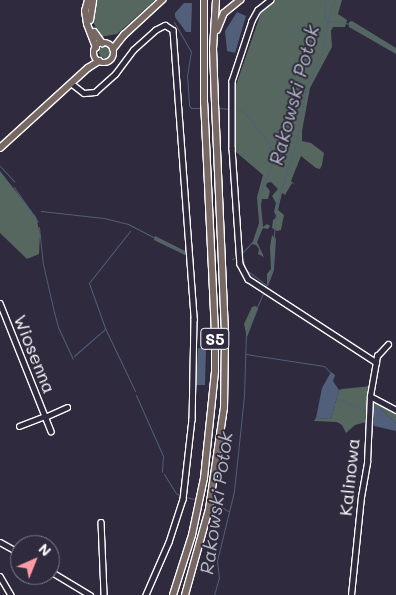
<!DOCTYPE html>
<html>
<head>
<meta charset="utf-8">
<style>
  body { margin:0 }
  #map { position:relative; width:396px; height:595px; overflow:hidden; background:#2f2a3d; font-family:Mali,sans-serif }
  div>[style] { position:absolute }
  .green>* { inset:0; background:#56675f }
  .round { border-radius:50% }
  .water>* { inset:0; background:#515f7a }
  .stream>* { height:1px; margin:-0.5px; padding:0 0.5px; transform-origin:0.5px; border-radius:0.5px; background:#515f7a }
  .roads { filter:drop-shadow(1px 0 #fff) drop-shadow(-1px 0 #fff) drop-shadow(0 1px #fff) drop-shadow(0 -1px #fff) }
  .minor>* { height:4.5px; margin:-2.25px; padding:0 2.25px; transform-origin:2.25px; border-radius:2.25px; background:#2f2a3d }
  .major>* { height:5.5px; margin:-2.75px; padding:0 2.75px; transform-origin:2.75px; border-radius:2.75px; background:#776864 }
  .major>.ring { margin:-2.75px; padding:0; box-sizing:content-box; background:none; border:5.5px solid #776864; border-radius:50% }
  .highway>* { height:6px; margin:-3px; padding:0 3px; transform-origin:3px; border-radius:3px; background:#776864 }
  span { translate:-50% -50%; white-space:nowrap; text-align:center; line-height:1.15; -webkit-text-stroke:4px #2f2a3d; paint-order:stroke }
  .shield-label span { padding:1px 4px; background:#2f2a3d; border:1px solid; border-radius:4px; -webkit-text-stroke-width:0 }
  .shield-label { font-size:16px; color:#fff; font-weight:700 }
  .street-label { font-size:18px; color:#fff }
  .water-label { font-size:19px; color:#b1b7c3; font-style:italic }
  .north { position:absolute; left:10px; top:535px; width:50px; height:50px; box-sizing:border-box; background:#2f2a3d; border:1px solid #827f8b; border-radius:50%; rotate:44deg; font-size:14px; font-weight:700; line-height:20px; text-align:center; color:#fff }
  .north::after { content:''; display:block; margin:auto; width:18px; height:22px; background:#ff9aa2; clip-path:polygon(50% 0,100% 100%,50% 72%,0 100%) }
</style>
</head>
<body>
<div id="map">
  <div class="green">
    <div style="clip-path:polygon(96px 0,155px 0,117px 34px,100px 37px,92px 19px)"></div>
    <div style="clip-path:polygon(276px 0,342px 0,338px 14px,347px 20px,345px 27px,333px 27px,331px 31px,332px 47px,310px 88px,302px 131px,302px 141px,311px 143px,324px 153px,322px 165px,320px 169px,316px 168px,301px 156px,291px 181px,295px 185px,292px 183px,285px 195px,282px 193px,278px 210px,284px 215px,281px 230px,277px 231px,272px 228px,273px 220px,277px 217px,274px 212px,276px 203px,272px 196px,278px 189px,271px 182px,267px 183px,266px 186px,270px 191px,268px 199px,262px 199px,261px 205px,263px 227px,267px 224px,270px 226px,268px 229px,263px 228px,257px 242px,264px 257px,258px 254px,259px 249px,256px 245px,252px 244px,259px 223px,257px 197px,263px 175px,236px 152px,236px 85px,261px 13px)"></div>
    <div style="clip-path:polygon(352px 21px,396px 48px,396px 54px,349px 27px,349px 22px)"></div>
    <div class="round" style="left:99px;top:46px;width:12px;height:12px"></div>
    <div style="clip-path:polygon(0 171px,36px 217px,40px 234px,39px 254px,27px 259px,0 233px)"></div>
    <div style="clip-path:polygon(272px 235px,276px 239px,274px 270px,268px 286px,267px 284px,267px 274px,271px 269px,270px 247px)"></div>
    <div style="clip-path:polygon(155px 236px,185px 251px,185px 255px,154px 240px)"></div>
    <div style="clip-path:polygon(256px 306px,258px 309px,247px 337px,244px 324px,252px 307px)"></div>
    <div style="clip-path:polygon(371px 386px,366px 422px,355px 425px,346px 433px,342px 425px,337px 422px,314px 421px,316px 418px,331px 419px,339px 390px,342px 389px)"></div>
    <div style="clip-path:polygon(374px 399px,396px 412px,396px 423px,380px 408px,372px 409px)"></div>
  </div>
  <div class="water">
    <div style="clip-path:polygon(184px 3px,192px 3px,191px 32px,186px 32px,175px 17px,175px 13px)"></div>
    <div style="clip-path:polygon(237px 12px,246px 16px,235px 53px,227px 51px,225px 31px)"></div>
    <div style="clip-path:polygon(198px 348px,206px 349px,205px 385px,196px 385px)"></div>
    <div style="clip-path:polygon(331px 372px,335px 375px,333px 381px,339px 390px,331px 419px,316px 418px,322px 388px)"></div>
    <div style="clip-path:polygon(373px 406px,380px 408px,396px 423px,396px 431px,374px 426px,371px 418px)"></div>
  </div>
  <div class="stream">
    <div style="left:326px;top:0;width:16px;rotate:97deg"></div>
    <div style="left:324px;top:16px;width:7px;rotate:63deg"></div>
    <div style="left:327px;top:22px;width:12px;rotate:-5deg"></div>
    <div style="left:339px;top:21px;width:14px;rotate:17deg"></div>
    <div style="left:352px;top:25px;width:51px;rotate:29.6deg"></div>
    <div style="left:174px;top:22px;width:34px;rotate:60deg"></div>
    <div style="left:191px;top:51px;width:24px;rotate:99deg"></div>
    <div style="left:187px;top:75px;width:30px;rotate:86deg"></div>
    <div style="left:189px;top:105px;width:4px;rotate:56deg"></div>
    <div style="left:191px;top:108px;width:8px"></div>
    <div style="left:220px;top:108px;width:9px;rotate:6deg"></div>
    <div style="left:235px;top:109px;width:9px;rotate:18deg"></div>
    <div style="left:244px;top:112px;width:11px;rotate:49deg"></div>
    <div style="left:251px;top:120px;width:28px;rotate:52deg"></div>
    <div style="left:268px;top:142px;width:10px;rotate:66deg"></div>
    <div style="left:272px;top:151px;width:12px;rotate:90deg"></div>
    <div style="left:272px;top:163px;width:36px;rotate:111deg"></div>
    <div style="left:259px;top:197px;width:29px;rotate:88deg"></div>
    <div style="left:260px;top:226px;width:13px;rotate:108deg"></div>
    <div style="left:256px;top:238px;width:21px;rotate:133deg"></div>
    <div style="left:242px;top:253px;width:16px;rotate:79deg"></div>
    <div style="left:245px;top:269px;width:26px;rotate:37deg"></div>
    <div style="left:0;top:166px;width:21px;rotate:47deg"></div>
    <div style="left:14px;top:187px;width:42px;rotate:55.6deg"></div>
    <div style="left:41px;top:211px;width:63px;rotate:6.3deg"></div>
    <div style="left:104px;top:218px;width:25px;rotate:14deg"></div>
    <div style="left:128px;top:224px;width:65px;rotate:27.3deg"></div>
    <div style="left:39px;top:227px;width:37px;rotate:84deg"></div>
    <div style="left:43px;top:264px;width:49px;rotate:77.1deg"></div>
    <div style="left:54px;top:312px;width:16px;rotate:75deg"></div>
    <div style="left:58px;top:327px;width:35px;rotate:65deg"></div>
    <div style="left:130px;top:231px;width:66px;rotate:128.3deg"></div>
    <div style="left:89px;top:283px;width:48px;rotate:70.4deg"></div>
    <div style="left:105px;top:328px;width:70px;rotate:64.5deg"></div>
    <div style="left:232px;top:259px;width:5px;rotate:-22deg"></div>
    <div style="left:266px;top:286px;width:15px;rotate:-67deg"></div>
    <div style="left:272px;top:272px;width:53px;rotate:-86.8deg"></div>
    <div style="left:275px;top:219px;width:23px;rotate:-80deg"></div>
    <div style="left:279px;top:196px;width:56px;rotate:-72.2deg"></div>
    <div style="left:296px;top:143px;width:57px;rotate:-79.9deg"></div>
    <div style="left:306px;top:87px;width:38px;rotate:-65deg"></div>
    <div style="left:322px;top:52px;width:43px;rotate:-79.2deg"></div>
    <div style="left:330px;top:10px;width:11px;rotate:-63deg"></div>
    <div style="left:246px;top:354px;width:79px;rotate:8.7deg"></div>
    <div style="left:324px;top:366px;width:11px;rotate:45deg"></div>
    <div style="left:74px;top:356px;width:41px;rotate:-41.1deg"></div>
    <div style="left:136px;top:395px;width:67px;rotate:66.1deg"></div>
    <div style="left:163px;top:456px;width:16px;rotate:94deg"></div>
    <div style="left:338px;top:398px;width:32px;rotate:26deg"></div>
    <div style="left:164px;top:474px;width:22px;rotate:58deg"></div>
    <div style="left:176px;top:493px;width:6px;rotate:31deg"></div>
    <div style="left:186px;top:497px;width:8px;rotate:14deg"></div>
    <div style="left:218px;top:505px;width:12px;rotate:31deg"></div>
    <div style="left:214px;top:595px;width:18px;rotate:-74deg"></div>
    <div style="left:219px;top:578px;width:17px;rotate:-97deg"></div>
    <div style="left:217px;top:561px;width:72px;rotate:-76.3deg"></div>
    <div style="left:234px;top:491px;width:96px;rotate:-84deg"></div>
    <div style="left:244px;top:396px;width:63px;rotate:-88.2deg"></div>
    <div style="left:246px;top:333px;width:46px;rotate:-66.8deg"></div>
  </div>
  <div class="roads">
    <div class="minor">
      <div style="left:271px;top:0;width:16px;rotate:142deg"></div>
      <div style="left:258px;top:10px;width:13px;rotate:119deg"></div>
      <div style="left:252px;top:21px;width:63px;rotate:108.4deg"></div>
      <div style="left:232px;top:81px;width:67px;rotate:90deg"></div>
      <div style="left:232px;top:148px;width:116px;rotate:86.1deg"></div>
      <div style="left:240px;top:264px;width:17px;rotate:62deg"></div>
      <div style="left:248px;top:279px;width:153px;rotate:33deg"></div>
      <div style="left:71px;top:83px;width:16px;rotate:38deg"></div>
      <div style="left:84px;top:93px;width:11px;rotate:-5deg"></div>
      <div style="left:95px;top:92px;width:27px;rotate:-42deg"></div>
      <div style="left:115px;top:74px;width:30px;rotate:-53deg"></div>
      <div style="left:133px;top:50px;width:30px;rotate:-42deg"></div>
      <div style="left:155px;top:30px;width:11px;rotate:-27deg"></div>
      <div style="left:165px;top:25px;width:9px;rotate:32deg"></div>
      <div style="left:173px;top:30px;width:290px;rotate:85.8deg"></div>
      <div style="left:194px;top:319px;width:100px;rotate:91.1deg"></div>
      <div style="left:192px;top:419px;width:81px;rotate:96.4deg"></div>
      <div style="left:183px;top:499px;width:45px;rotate:108deg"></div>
      <div style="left:169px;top:542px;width:58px;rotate:113.5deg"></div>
      <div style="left:0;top:303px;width:138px;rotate:68.3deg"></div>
      <div style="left:370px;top:396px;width:30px;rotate:28deg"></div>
      <div style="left:45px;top:417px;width:24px;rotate:-24deg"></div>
      <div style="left:19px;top:426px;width:28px;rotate:-21deg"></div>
      <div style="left:101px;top:522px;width:73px;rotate:87.6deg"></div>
      <div style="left:0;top:542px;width:23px;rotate:29deg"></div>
      <div style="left:50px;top:571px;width:47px;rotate:31deg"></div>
      <div style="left:0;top:576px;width:22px;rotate:60deg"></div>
      <div style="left:351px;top:595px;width:99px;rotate:-84.2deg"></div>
      <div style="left:361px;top:497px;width:36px;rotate:-80deg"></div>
      <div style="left:367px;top:462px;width:66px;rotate:-87.4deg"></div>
      <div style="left:370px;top:396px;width:41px;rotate:-80.1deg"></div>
      <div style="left:377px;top:356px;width:16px;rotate:-47deg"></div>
    </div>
    <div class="major">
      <div class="ring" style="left:94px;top:43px;width:14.5px;height:14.5px"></div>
      <div style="left:113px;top:49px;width:18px;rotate:-52deg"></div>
      <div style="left:124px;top:35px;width:52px;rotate:-42.6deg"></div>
      <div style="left:0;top:148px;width:119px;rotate:-42.3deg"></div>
      <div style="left:88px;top:68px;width:13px;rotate:-32deg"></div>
    </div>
    <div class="highway">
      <div style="left:88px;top:0;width:11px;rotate:105deg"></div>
      <div style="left:85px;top:11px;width:13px;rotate:81deg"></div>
      <div style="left:87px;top:24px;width:25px;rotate:69deg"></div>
      <div style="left:90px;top:20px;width:20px;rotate:-81deg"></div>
      <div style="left:217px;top:30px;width:18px;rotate:-68deg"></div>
      <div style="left:224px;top:13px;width:21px;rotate:-39deg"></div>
      <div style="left:94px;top:32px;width:14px;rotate:54deg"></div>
      <div style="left:173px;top:595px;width:63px;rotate:-72.4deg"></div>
      <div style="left:192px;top:535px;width:58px;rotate:-78.1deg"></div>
      <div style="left:204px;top:478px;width:108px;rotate:-84.1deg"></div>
      <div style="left:215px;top:371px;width:38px;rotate:-90deg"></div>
      <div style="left:215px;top:333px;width:230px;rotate:-92.7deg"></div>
      <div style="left:204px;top:103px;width:103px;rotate:-90deg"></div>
      <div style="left:185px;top:595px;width:89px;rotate:-74.4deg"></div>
      <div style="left:209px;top:509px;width:102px;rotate:-81.6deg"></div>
      <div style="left:224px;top:408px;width:75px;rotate:-89.2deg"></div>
      <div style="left:225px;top:333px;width:230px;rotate:-92.5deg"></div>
      <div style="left:215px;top:103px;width:54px;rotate:-92.1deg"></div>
      <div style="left:213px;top:49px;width:49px;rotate:-86.5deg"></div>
    </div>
  </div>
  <div class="shield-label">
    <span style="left:215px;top:339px">S5</span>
  </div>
  <div class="street-label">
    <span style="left:35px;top:354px;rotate:68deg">Wiosenna</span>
    <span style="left:349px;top:477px;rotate:-84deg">Kalinowa</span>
  </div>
  <div class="water-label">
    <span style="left:294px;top:95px;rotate:-75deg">Rakowski Potok</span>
    <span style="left:216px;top:503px;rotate:-82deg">Rakowski Potok</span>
  </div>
  <div class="north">N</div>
</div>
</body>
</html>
